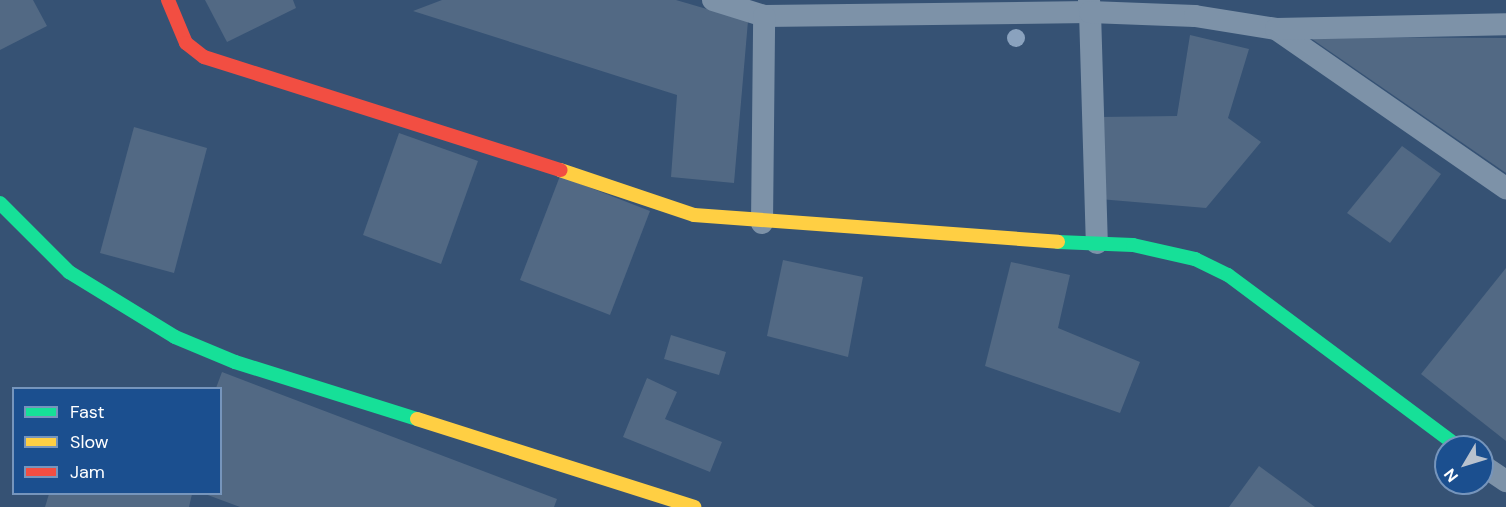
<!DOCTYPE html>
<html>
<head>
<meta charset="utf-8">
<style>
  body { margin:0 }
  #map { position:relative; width:1506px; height:507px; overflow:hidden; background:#365274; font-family:"DM Sans",sans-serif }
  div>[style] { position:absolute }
  .building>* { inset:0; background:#526984 }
  .street>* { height:22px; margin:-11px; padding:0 11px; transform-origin:11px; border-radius:11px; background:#7d92a8 }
  .fast>* { height:14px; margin:-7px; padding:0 7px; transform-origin:7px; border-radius:7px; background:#16e098 }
  .slow>* { height:14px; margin:-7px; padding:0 7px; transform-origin:7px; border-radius:7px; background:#ffcf43 }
  .jam>* { height:14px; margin:-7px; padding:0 7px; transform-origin:7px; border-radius:7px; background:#f24e42 }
  .trees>* { width:18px; height:18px; margin:-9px; border-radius:50%; background:#8aa2be }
  span { translate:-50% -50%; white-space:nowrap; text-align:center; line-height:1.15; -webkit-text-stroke:5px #1b4f8f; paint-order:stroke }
  .legend { position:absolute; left:12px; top:387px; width:210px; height:108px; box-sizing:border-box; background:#1b4f8f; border:2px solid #7695bc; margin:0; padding:8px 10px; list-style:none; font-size:18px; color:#fff }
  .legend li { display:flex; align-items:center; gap:12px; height:30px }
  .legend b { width:30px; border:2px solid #7695bc }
  .north { position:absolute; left:1434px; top:435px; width:60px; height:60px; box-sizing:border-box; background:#1b4f8f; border:2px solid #7695bc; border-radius:50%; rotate:232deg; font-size:16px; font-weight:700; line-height:24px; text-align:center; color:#fff }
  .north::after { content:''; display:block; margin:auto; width:21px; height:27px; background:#b9c2ce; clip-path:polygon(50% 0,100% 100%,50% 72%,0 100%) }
</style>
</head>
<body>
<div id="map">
  <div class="building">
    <div style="clip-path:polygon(0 0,33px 0,47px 26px,0 50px)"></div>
    <div style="clip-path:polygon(205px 0,293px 0,296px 8px,227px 42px)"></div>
    <div style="clip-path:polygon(442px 0,676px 0,748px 21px,734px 183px,671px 177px,677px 95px,413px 11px)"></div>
    <div style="clip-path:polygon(1190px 35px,1249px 49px,1228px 118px,1261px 142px,1206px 208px,1099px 199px,1100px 117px,1177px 116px)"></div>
    <div style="clip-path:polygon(1309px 37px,1506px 38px,1506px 173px)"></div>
    <div style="clip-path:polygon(134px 127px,207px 148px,174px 273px,100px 253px)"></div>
    <div style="clip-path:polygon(399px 133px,478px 161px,441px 264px,363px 235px)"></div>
    <div style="clip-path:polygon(1402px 146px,1441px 174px,1390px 243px,1347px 213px)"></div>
    <div style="clip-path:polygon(560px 176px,650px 211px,610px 315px,520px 280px)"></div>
    <div style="clip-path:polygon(783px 260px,863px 277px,848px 357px,767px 336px)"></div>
    <div style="clip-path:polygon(1011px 262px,1070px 275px,1058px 328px,1140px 362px,1120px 413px,985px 366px)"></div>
    <div style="clip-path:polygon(1506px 268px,1506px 441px,1421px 374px)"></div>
    <div style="clip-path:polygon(671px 335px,726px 352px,719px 375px,664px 359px)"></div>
    <div style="clip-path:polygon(222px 372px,557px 499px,554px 507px,240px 507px,205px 494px,220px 494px,220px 388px,216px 388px)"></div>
    <div style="clip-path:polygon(647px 378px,677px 392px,665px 419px,722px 442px,710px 472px,623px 437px)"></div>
    <div style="clip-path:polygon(1259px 466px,1315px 507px,1229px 507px)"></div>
    <div style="clip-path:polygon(49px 494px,192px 494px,189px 507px,45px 507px)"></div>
  </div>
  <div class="street">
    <div style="left:713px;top:0;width:53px;rotate:17.4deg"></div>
    <div style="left:764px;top:16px;width:326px;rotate:-0.7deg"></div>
    <div style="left:1090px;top:12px;width:231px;rotate:88.3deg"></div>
    <div style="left:1089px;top:0;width:12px;rotate:85deg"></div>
    <div style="left:1090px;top:12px;width:105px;rotate:2.2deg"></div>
    <div style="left:1195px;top:16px;width:82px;rotate:9.1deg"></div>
    <div style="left:1276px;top:29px;width:280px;rotate:34.7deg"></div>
    <div style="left:1276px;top:29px;width:230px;rotate:-1.2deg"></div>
    <div style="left:762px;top:223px;width:207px;rotate:-89.4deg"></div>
    <div style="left:1482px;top:465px;width:29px;rotate:34deg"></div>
  </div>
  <div class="fast">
    <div style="left:0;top:203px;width:98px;rotate:45deg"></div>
    <div style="left:69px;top:272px;width:124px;rotate:31.5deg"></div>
    <div style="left:175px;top:337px;width:65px;rotate:22.6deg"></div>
    <div style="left:235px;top:362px;width:191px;rotate:17.4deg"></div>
    <div style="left:1058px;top:242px;width:75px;rotate:2.3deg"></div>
    <div style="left:1133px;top:245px;width:64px;rotate:12.7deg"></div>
    <div style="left:1195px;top:259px;width:37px;rotate:26deg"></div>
    <div style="left:1228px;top:275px;width:288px;rotate:36.7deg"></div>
  </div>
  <div class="slow">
    <div style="left:560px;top:170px;width:141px;rotate:18.6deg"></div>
    <div style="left:694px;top:215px;width:365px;rotate:4.2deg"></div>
    <div style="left:417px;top:419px;width:291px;rotate:17.6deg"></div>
  </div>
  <div class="jam">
    <div style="left:168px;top:0;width:47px;rotate:67.3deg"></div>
    <div style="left:186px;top:43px;width:23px;rotate:38deg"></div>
    <div style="left:204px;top:57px;width:374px;rotate:17.6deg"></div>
  </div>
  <div class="trees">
    <div style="left:1016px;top:38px"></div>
  </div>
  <ul class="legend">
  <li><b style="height:8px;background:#16e098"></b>Fast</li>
  <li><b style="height:8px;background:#ffcf43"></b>Slow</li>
  <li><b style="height:8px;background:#f24e42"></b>Jam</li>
  </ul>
  <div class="north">N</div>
</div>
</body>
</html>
